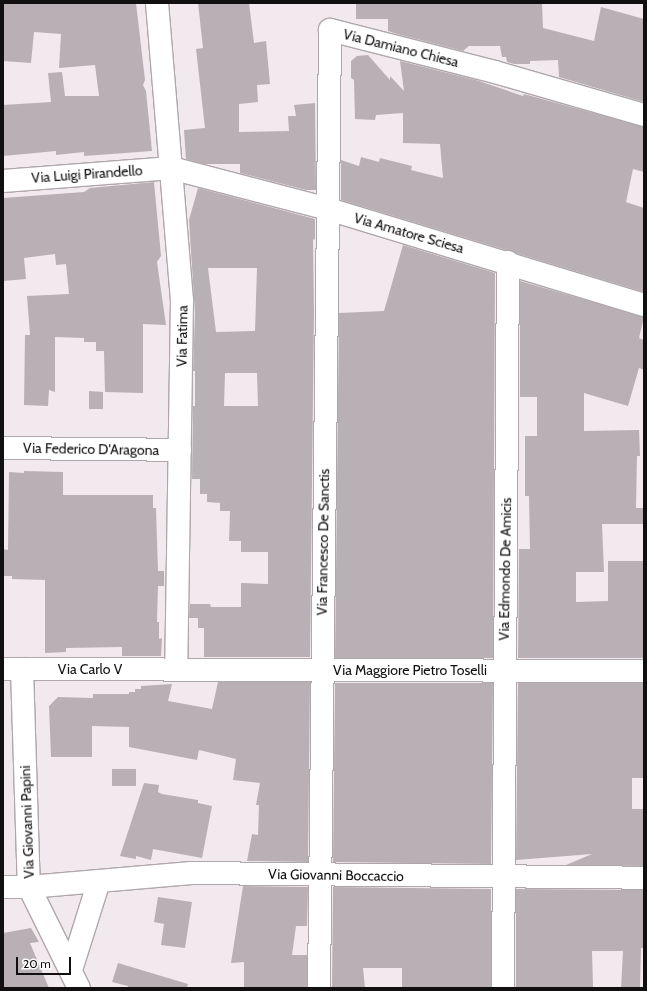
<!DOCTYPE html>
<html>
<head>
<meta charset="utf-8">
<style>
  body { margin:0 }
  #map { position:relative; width:647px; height:991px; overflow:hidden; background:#f1e9ed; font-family:Cabin,sans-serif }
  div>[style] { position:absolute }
  .building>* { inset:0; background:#b8b0b4 }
  .roads { filter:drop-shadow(1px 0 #afa7ab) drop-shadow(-1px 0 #afa7ab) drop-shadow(0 1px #afa7ab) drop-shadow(0 -1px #afa7ab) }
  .minor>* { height:22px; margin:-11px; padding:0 11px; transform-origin:11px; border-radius:11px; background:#fff }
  span { translate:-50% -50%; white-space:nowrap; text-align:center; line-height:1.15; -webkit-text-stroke:3px #fff; paint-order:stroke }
  .street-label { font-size:14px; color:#120f10 }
  .frame { position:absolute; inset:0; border:4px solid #120f10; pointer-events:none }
  .scale { position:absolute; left:16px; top:957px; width:55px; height:18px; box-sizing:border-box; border:2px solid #120f10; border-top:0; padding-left:5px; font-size:12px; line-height:14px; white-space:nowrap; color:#120f10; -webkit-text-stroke:3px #fff; paint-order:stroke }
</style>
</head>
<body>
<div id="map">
  <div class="building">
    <div style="clip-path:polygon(3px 3px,136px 3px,145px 80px,143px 85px,146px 91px,152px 151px,84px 156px,84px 152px,56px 155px,56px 151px,3px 156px,3px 105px,51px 102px,48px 73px,62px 72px,65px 96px,99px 96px,95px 65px,59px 68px,61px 34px,34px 32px,31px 63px,3px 61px)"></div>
    <div style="clip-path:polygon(198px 3px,249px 3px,254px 43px,266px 41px,270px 84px,257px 85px,258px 102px,239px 104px,239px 132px,289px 131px,288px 116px,296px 116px,294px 105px,315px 103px,316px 190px,306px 190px,240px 173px,240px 164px,204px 164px,186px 159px,184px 130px,205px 128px,196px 49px,203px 48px)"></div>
    <div style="clip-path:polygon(356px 3px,542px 3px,543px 28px,594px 41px,601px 7px,644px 19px,644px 102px,559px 77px,558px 60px,530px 61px,530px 64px,514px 64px,507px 62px,506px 57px,502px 57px,500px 46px,469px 46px,463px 51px,397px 34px,388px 31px,388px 19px,356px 19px)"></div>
    <div style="clip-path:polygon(368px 55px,390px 80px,390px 76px,404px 91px,400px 61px,476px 80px,523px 96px,524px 94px,644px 127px,644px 172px,633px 169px,626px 202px,644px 208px,644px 292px,341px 200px,341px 160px,359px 166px,361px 157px,379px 162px,380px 158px,412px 166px,411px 170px,443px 178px,440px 144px,403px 143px,403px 113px,376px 115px,375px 120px,355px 119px,354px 80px,351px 78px,351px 61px,357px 56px)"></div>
    <div style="clip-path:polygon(154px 182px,161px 256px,157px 262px,166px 325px,143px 324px,143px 393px,105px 392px,104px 351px,96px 351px,96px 342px,84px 342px,84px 338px,55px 337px,55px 392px,49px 390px,48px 406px,24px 405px,25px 335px,30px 335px,27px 296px,69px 294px,66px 264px,56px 265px,55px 254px,24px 258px,26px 279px,3px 281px,3px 198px,84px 192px,90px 188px)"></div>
    <div style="clip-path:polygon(evenodd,198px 188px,315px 219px,315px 240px,313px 239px,314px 311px,310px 657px,204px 657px,204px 628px,198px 628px,198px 618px,189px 618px,190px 604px,210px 604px,211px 607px,241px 607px,241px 583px,268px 584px,268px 552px,241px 552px,241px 541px,229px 541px,230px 511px,220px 511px,220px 503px,207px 502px,207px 494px,200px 494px,200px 479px,192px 479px,193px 406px,195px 406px,195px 371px,193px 371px,195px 314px,189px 220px,198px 188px,208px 268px,257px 268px,255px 331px,216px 332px,208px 268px,198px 188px,225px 373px,257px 373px,258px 406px,224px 406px,225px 373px)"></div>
    <div style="clip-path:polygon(403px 245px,495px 273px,493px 658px,335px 658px,339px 313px,384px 311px)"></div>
    <div style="clip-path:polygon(520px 281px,644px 317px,639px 338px,644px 340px,644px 370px,639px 368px,628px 406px,584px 393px,584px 431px,639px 430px,640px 456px,637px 456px,636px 508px,644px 508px,644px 524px,602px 524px,604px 572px,576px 572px,576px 602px,608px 601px,608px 561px,644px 561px,644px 658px,518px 658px,519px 549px,530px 549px,529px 496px,525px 496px,525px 436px,537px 436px,537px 397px,520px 397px)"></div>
    <div style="clip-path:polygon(89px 391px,103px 392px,103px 409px,89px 409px)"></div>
    <div style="clip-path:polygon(24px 471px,63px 472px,63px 495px,153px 495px,153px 508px,156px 508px,158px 571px,164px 571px,164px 586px,158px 586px,157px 622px,159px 622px,159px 639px,162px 638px,161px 656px,122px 656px,122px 647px,66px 648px,66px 652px,45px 653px,45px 580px,12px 579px,12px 576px,3px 576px,3px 549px,8px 550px,9px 472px,24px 473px)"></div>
    <div style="clip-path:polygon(218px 682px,310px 682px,308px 862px,247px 861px,252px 834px,258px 835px,259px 805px,256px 805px,260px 783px,233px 780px,236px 759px,199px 750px,197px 760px,129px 747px,129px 727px,92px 726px,92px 757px,51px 757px,49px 706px,58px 697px,93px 698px,93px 694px,129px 694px,129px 692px,135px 692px,135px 689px,141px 689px,141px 686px,172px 684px,168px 701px,212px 709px)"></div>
    <div style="clip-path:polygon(335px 683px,493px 683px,491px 864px,333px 862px)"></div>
    <div style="clip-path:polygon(518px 683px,644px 683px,644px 778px,632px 778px,632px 809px,644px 809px,644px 866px,566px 865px,592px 854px,516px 860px)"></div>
    <div style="clip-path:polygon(112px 769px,136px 769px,136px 786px,112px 786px)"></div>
    <div style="clip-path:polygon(144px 783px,159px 785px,158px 792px,162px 794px,198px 800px,198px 803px,212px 806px,202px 858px,153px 849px,151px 860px,136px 856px,136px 859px,120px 856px)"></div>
    <div style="clip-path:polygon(243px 886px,308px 887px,307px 926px,296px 926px,292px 955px,307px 955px,307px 988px,244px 988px,244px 962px,231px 963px)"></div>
    <div style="clip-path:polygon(333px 887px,491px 889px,491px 988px,402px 988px,402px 968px,363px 968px,365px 988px,332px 988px)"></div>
    <div style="clip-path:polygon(516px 889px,644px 890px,644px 948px,641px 948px,640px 987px,621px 988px,623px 951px,592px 951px,593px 987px,516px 988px)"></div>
    <div style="clip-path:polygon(158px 897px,192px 902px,185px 948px,161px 945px,164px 924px,154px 922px)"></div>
    <div style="clip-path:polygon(31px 928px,39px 942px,30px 943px,49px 988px,3px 988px,3px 933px)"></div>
    <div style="clip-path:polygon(118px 963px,188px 984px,187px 988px,128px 988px,128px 986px,112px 982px)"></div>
  </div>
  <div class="roads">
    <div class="minor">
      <div style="left:157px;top:3px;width:298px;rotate:85.2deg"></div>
      <div style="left:182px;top:300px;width:370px;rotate:90.9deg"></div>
      <div style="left:3px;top:181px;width:169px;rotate:-4.4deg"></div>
      <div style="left:171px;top:168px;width:162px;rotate:14.6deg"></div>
      <div style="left:328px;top:209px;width:330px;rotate:16.9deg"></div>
      <div style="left:3px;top:448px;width:177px;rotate:0.6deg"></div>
      <div style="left:3px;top:669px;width:641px;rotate:0.18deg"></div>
      <div style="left:22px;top:669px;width:218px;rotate:88.2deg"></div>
      <div style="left:29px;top:887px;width:113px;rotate:63.7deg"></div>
      <div style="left:3px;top:887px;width:26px"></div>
      <div style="left:29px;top:887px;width:163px;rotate:-4.9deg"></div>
      <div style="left:191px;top:873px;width:453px;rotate:0.6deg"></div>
      <div style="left:71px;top:970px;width:93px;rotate:-72.5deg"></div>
      <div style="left:319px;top:988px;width:958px;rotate:-89.34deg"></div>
      <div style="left:330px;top:30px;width:170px;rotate:14.3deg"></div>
      <div style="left:495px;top:72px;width:155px;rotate:16.1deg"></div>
      <div style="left:503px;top:988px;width:726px;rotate:-89.61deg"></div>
    </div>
  </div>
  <div class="street-label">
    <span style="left:401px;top:48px;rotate:14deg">Via Damiano Chiesa</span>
    <span style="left:87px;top:174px;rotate:-4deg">Via Luigi Pirandello</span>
    <span style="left:409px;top:233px;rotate:16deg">Via Amatore Sciesa</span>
    <span style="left:182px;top:336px;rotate:-89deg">Via Fatima</span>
    <span style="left:91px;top:449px;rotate:1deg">Via Federico D'Aragona</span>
    <span style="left:323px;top:542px;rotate:-89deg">Via Francesco De Sanctis</span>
    <span style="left:505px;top:569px;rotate:-89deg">Via Edmondo De Amicis</span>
    <span style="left:90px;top:669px">Via Carlo V</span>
    <span style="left:410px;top:670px">Via Maggiore Pietro Toselli</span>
    <span style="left:27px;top:822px;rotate:-92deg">Via Giovanni Papini</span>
    <span style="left:336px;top:875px;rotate:1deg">Via Giovanni Boccaccio</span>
  </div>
  <div class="frame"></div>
  <div class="scale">20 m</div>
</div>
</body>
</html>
